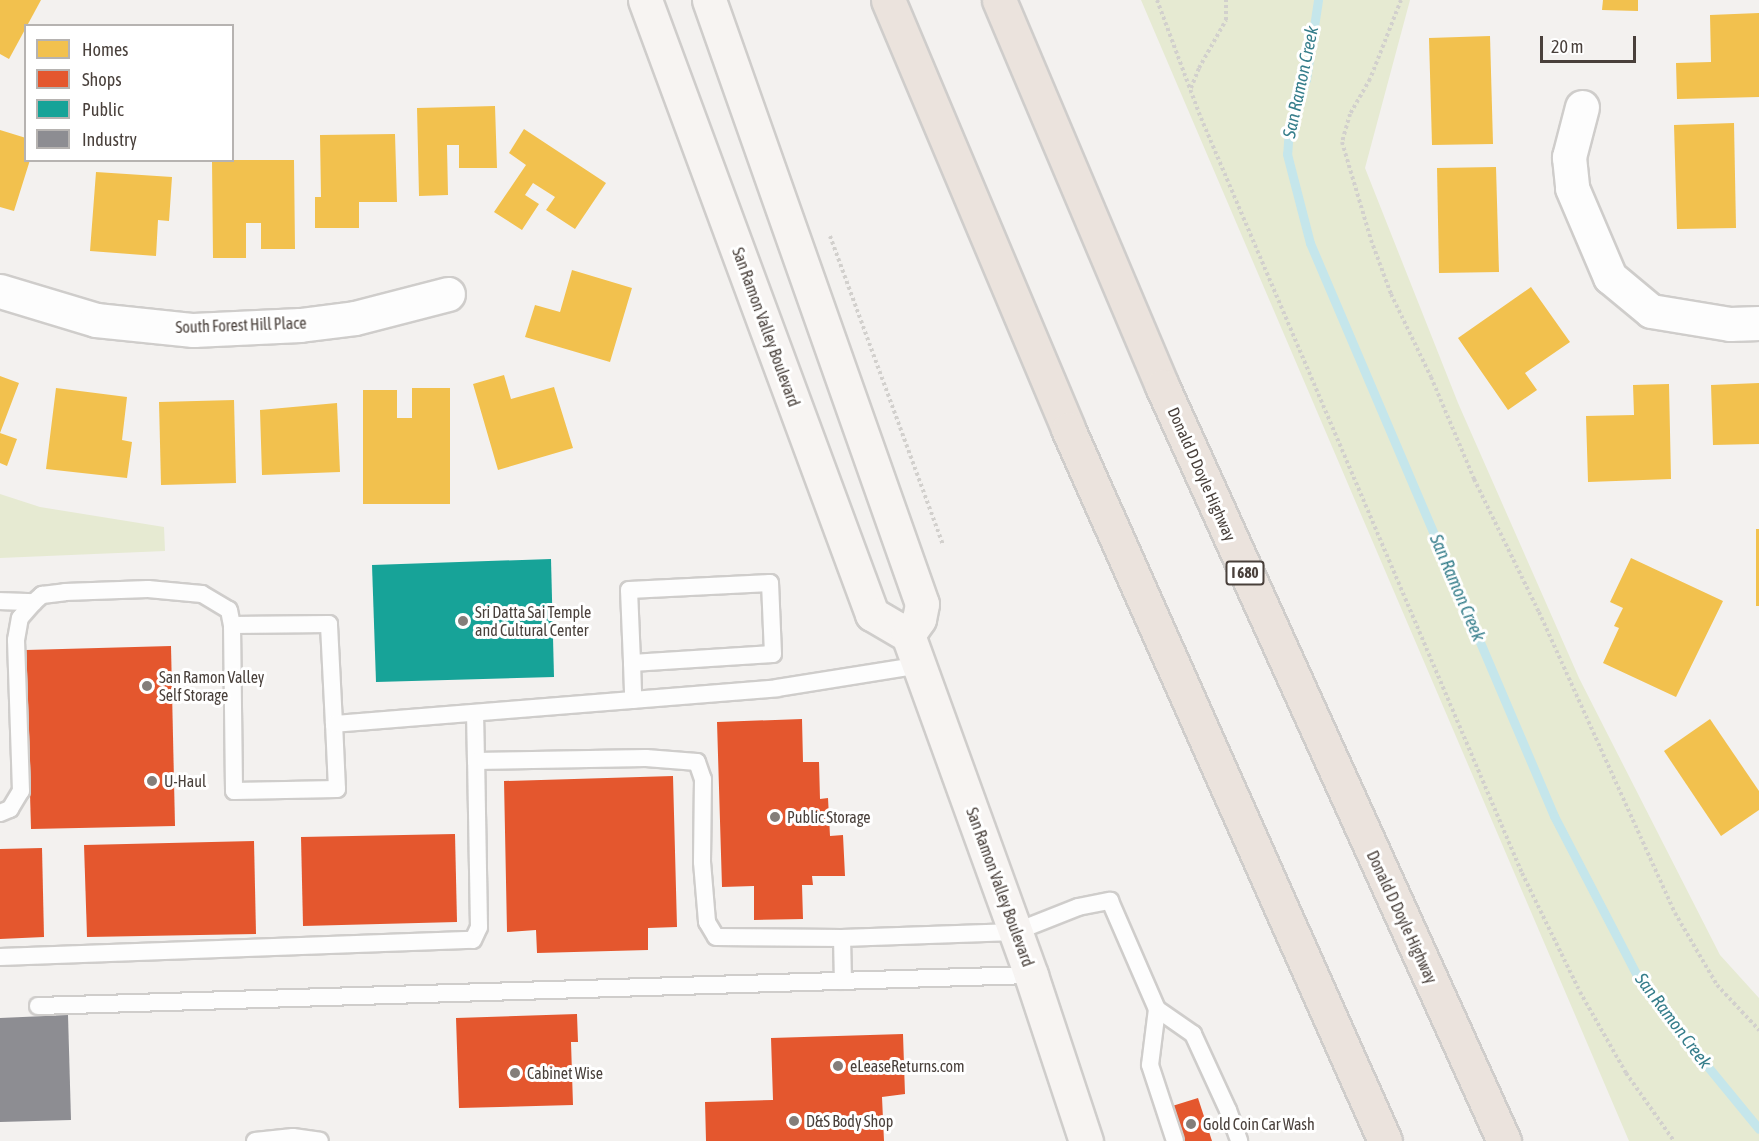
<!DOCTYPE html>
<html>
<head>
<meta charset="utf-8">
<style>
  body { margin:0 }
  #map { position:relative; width:1759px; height:1141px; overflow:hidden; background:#f3f1ef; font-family:"Asap Condensed",sans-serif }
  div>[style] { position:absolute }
  .green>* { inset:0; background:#e6ead2 }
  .homes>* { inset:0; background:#f2c14e }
  .shops>* { inset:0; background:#e4572e }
  .public>* { inset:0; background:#17a398 }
  .industry>* { inset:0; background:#8d8d92 }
  .stream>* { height:9px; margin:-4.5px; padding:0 4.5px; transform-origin:4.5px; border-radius:4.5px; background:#c5e6eb }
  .path>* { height:4px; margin-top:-2px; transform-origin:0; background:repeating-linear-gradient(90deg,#d2d0cd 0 3px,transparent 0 6px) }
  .roads { filter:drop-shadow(2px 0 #cfcdcb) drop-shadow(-2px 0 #cfcdcb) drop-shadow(0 2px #cfcdcb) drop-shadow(0 -2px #cfcdcb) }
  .lane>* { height:16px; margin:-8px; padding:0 8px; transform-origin:8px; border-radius:8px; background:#fdfdfd }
  .street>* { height:33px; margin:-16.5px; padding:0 16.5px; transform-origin:16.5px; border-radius:16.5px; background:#fdfdfd }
  .secondary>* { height:33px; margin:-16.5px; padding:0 16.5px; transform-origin:16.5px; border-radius:16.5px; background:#f7f4f2 }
  .highway>* { height:33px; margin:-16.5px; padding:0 16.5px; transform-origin:16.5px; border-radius:16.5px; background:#ebe3dd }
  .dots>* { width:16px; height:16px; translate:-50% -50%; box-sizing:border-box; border:3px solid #fff; border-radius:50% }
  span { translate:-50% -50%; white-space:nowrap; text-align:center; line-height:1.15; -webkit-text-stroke:6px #fff; paint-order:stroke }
  .shield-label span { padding:2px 4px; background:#fff; border:2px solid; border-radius:4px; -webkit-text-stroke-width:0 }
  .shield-label { font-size:15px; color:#49403b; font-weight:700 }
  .street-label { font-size:16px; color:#49403b }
  .poi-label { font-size:16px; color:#49403b }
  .left { translate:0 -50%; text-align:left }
  .water-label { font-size:18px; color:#367e8b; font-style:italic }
  .legend { position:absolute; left:24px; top:24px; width:210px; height:138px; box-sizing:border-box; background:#fff; border:2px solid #b6b3b1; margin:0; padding:8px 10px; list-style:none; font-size:18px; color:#49403b }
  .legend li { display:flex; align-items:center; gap:12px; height:30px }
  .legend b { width:30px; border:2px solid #b6b3b1 }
  .scale { position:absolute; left:1540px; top:36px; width:96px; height:27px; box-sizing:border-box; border:3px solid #49403b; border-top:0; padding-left:8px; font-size:18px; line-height:21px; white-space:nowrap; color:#49403b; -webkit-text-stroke:4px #fff; paint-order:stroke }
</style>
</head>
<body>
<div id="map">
  <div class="green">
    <div style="clip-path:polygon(1141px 0,1410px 0,1365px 168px,1458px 403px,1579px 678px,1720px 955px,1759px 998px,1759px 1141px,1629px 1141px)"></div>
    <div style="clip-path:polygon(0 494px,40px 507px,164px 527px,165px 551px,0 558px)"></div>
  </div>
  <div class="homes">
    <div style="clip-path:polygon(0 0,41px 0,9px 59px,0 54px)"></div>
    <div style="clip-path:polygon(1603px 0,1638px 0,1638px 11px,1602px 10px)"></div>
    <div style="clip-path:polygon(1759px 13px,1759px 97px,1677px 99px,1676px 63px,1711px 62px,1710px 15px)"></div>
    <div style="clip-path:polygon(1490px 36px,1493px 144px,1432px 145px,1429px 38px)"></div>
    <div style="clip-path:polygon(495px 106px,497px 168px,459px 168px,459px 145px,447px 145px,448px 195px,419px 196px,417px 108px)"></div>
    <div style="clip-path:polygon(1734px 123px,1736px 228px,1677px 229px,1674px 125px)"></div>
    <div style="clip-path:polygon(524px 129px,606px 183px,575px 229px,546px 210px,555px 197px,533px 183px,525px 195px,539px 204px,522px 230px,494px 212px,526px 165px,509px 153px)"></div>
    <div style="clip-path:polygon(0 130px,26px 138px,26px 160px,30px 160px,14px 211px,0 207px)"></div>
    <div style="clip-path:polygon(395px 134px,397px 202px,359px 202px,359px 228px,315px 228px,315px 197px,321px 197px,320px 135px)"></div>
    <div style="clip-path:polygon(212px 160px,294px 160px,295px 249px,261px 249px,261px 223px,246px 223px,246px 258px,213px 258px)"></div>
    <div style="clip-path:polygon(1496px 167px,1499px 272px,1439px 273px,1437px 168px)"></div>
    <div style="clip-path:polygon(96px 172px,172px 177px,169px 221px,158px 220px,156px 256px,90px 251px)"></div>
    <div style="clip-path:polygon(572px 270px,632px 288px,610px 362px,525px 337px,535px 305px,560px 312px)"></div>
    <div style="clip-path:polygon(1531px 287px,1570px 342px,1525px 373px,1537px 390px,1508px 410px,1458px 338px)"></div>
    <div style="clip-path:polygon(504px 375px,511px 399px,554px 387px,573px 448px,498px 470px,473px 384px)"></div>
    <div style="clip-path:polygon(0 376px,19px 383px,0 433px,17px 439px,7px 466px,0 463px)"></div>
    <div style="clip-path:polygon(1759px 383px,1759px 444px,1713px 445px,1711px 385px)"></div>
    <div style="clip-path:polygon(1669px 384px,1671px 479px,1588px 482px,1586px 416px,1634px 415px,1633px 385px)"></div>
    <div style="clip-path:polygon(56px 388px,127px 397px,122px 440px,132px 442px,127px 478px,46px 469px)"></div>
    <div style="clip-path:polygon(412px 388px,450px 388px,450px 504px,363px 504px,363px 390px,397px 390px,397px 418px,412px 418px)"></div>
    <div style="clip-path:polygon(234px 400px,236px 483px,161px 485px,159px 402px)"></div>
    <div style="clip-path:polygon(337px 403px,340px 472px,262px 475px,260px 410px)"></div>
    <div style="clip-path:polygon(1756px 529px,1759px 529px,1759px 606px,1756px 606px)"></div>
    <div style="clip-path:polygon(1631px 558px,1723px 601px,1676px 697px,1603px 663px,1619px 628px,1614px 626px,1623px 608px,1610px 602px)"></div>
    <div style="clip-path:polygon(1710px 719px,1759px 791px,1759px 810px,1721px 836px,1664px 751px)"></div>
  </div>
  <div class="shops">
    <div style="clip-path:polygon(171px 646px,175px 826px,31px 829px,26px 650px)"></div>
    <div style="clip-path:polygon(802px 719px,803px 762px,819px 762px,820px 799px,828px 798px,830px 836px,843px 835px,845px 876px,812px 876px,813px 885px,802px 885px,803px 919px,754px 920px,754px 886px,722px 887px,717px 722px)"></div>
    <div style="clip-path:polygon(673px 776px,677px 927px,648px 928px,648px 950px,537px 953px,536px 930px,507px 932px,504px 781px)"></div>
    <div style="clip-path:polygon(455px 834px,457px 922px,303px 926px,301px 837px)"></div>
    <div style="clip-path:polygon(254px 841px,256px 934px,87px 937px,84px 845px)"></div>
    <div style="clip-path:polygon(42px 848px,44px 937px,0 939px,0 849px)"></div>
    <div style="clip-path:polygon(577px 1014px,578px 1042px,571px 1042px,573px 1105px,459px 1108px,456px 1018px)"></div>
    <div style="clip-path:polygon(903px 1034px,905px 1094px,882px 1097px,884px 1141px,706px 1141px,705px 1102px,773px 1100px,771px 1038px)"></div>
    <div style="clip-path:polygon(1198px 1098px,1212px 1141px,1181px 1141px,1169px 1107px)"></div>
  </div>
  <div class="public">
    <div style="clip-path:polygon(551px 559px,554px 677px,376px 682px,372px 565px)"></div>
  </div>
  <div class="industry">
    <div style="clip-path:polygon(68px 1015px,71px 1120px,0 1122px,0 1018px)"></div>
  </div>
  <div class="stream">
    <div style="left:1318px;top:0;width:80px;rotate:98.6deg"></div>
    <div style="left:1306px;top:79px;width:52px;rotate:109.1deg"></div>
    <div style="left:1289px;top:128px;width:26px;rotate:94deg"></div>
    <div style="left:1287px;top:154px;width:92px;rotate:75.5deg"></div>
    <div style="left:1310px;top:243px;width:623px;rotate:66.93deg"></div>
    <div style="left:1554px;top:816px;width:195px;rotate:62.5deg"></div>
    <div style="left:1644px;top:989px;width:181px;rotate:50.6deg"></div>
  </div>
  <div class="path">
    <div style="left:1157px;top:0;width:126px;rotate:69.6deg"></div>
    <div style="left:1201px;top:118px;width:820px;rotate:66.97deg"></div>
    <div style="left:1522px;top:873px;width:132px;rotate:64deg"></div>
    <div style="left:1580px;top:992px;width:93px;rotate:60.4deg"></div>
    <div style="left:1626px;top:1073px;width:83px;rotate:54.8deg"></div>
    <div style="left:1401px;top:0;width:85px;rotate:111.4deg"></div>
    <div style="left:1370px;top:79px;width:40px;rotate:119.7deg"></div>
    <div style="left:1350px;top:114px;width:29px;rotate:106deg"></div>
    <div style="left:1342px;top:142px;width:102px;rotate:73.5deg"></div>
    <div style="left:1371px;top:240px;width:58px;rotate:69.7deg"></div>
    <div style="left:1391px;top:294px;width:92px;rotate:64.3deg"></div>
    <div style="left:1431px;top:377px;width:111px;rotate:67.1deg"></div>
    <div style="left:1474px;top:479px;width:148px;rotate:64deg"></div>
    <div style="left:1539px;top:612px;width:330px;rotate:65.7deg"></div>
    <div style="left:1675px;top:913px;width:83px;rotate:59.7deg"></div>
    <div style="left:1717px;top:985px;width:62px;rotate:47deg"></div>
    <div style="left:1191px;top:88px;width:22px;rotate:-68deg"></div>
    <div style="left:1199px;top:68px;width:55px;rotate:-60.6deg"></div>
    <div style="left:1226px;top:20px;width:20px;rotate:-90deg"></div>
    <div style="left:830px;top:236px;width:329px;rotate:69.9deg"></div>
  </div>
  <div class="roads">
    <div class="lane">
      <div style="left:0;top:601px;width:34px;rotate:2deg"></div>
      <div style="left:632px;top:663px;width:141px;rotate:-3.7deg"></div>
      <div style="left:773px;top:654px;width:71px;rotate:-92.4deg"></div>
      <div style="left:770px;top:583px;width:141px;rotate:177.2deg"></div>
      <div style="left:629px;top:590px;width:73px;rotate:87.6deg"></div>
      <div style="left:632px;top:663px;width:37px;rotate:88deg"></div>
      <div style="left:475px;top:713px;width:48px;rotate:88.8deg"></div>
      <div style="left:334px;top:724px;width:100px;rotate:-92.9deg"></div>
      <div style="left:329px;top:624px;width:97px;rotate:179.4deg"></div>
      <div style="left:232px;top:625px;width:166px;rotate:89.3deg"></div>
      <div style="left:234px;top:791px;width:103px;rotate:-1.1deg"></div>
      <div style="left:337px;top:789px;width:65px;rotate:-92.6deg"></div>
      <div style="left:334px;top:724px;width:444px;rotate:-4.6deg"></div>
      <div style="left:777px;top:688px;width:145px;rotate:-9.1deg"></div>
      <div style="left:0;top:813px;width:11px;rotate:-22deg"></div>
      <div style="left:10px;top:809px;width:21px;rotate:-59deg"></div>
      <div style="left:21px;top:791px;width:151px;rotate:-91.9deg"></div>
      <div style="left:16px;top:640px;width:22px;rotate:-80deg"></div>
      <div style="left:20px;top:618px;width:21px;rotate:-49deg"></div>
      <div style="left:34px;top:602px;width:11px;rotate:-41deg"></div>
      <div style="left:42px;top:595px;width:23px;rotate:-7deg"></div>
      <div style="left:65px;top:592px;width:83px;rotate:-2.1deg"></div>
      <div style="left:148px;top:589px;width:54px;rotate:5.3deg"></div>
      <div style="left:202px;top:594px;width:31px;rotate:31deg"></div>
      <div style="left:229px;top:610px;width:15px;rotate:79deg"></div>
      <div style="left:842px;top:938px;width:43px;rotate:88.7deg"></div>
      <div style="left:0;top:957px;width:473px;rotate:-2.1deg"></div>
      <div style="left:473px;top:940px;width:14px;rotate:-65deg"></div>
      <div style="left:479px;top:927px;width:166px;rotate:-91deg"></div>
      <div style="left:476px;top:761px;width:170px;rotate:-1deg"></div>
      <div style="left:646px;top:758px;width:51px;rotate:4.5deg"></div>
      <div style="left:697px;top:762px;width:18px;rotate:71deg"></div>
      <div style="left:703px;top:779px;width:83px;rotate:90.7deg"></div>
      <div style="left:702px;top:862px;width:60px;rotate:85.2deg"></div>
      <div style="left:707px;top:922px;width:17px;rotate:59deg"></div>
      <div style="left:716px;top:937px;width:126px;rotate:0.5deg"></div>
      <div style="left:842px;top:938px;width:173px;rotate:-2deg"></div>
      <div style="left:1015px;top:932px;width:68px;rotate:-21.6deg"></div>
      <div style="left:1078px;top:907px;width:33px;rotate:-11deg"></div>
      <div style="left:1110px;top:901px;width:118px;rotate:66.5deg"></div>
      <div style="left:1157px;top:1009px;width:44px;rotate:34.8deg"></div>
      <div style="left:1193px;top:1034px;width:84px;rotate:65.3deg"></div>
      <div style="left:1228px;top:1110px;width:33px;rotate:70deg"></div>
      <div style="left:38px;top:1006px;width:993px;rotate:-1.79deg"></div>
      <div style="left:1157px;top:1009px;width:56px;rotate:97.1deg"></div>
      <div style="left:1150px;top:1065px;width:80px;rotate:71.8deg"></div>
      <div style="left:255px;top:1141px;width:38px;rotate:-6deg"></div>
      <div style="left:293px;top:1137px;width:27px;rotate:8deg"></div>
    </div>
    <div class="street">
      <div style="left:1582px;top:107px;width:52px;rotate:104.6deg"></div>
      <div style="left:1569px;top:157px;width:31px;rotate:84deg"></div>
      <div style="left:1572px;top:188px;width:97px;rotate:66.9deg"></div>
      <div style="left:1610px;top:277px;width:53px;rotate:39.7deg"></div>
      <div style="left:1651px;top:311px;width:80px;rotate:9.3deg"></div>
      <div style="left:1730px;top:324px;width:29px;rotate:-2deg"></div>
      <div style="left:0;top:291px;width:100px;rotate:16.8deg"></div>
      <div style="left:96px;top:320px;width:98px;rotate:5.9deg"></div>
      <div style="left:193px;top:330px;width:107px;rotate:-2.7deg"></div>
      <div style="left:300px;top:325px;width:55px;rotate:-7.3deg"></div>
      <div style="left:355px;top:318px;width:96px;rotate:-14.5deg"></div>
    </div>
    <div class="secondary">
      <div style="left:645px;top:0;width:655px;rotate:69.71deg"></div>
      <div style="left:872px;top:614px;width:42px;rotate:30.3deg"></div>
      <div style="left:908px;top:635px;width:362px;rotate:70.1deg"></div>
      <div style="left:1031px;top:975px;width:175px;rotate:71.7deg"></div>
      <div style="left:709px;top:0;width:640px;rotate:70.57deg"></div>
      <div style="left:922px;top:604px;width:15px;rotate:101deg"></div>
      <div style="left:919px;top:619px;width:19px;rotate:125deg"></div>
    </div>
    <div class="highway">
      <div style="left:888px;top:0;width:465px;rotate:67.2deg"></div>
      <div style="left:1068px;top:429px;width:779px;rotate:66deg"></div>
      <div style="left:999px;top:0;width:419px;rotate:67.1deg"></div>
      <div style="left:1162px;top:386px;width:829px;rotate:65.63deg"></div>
    </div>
  </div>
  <div class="dots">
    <div style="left:463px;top:621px;background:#847e7a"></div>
    <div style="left:147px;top:686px;background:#847e7a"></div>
    <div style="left:152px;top:781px;background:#847e7a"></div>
    <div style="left:775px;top:817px;background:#847e7a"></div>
    <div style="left:838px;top:1066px;background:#847e7a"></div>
    <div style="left:515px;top:1073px;background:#847e7a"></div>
    <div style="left:794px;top:1121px;background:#847e7a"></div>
    <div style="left:1191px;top:1124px;background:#847e7a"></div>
  </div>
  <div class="shield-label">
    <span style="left:1245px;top:573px">I 680</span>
  </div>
  <div class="street-label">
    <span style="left:241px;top:325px;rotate:-2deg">South Forest Hill Place</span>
    <span style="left:766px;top:327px;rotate:70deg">San Ramon Valley Boulevard</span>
    <span style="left:1202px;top:474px;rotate:66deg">Donald D Doyle Highway</span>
    <span style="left:1000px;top:887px;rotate:70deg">San Ramon Valley Boulevard</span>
    <span style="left:1402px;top:917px;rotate:65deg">Donald D Doyle Highway</span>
  </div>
  <div class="poi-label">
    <span class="left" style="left:475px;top:621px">Sri Datta Sai Temple<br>and Cultural Center</span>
    <span class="left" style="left:159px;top:686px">San Ramon Valley<br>Self Storage</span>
    <span class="left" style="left:164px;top:781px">U-Haul</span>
    <span class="left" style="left:787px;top:817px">Public Storage</span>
    <span class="left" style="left:850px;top:1066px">eLeaseReturns.com</span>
    <span class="left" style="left:527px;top:1073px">Cabinet Wise</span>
    <span class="left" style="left:806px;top:1121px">D&amp;S Body Shop</span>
    <span class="left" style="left:1203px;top:1124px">Gold Coin Car Wash</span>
  </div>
  <div class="water-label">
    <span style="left:1301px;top:82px;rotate:-78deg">San Ramon Creek</span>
    <span style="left:1457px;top:588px;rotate:67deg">San Ramon Creek</span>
    <span style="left:1673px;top:1021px;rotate:53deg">San Ramon Creek</span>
  </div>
  <ul class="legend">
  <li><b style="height:16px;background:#f2c14e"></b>Homes</li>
  <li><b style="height:16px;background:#e4572e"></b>Shops</li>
  <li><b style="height:16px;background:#17a398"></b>Public</li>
  <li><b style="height:16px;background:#8d8d92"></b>Industry</li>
  </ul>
  <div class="scale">20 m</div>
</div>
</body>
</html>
